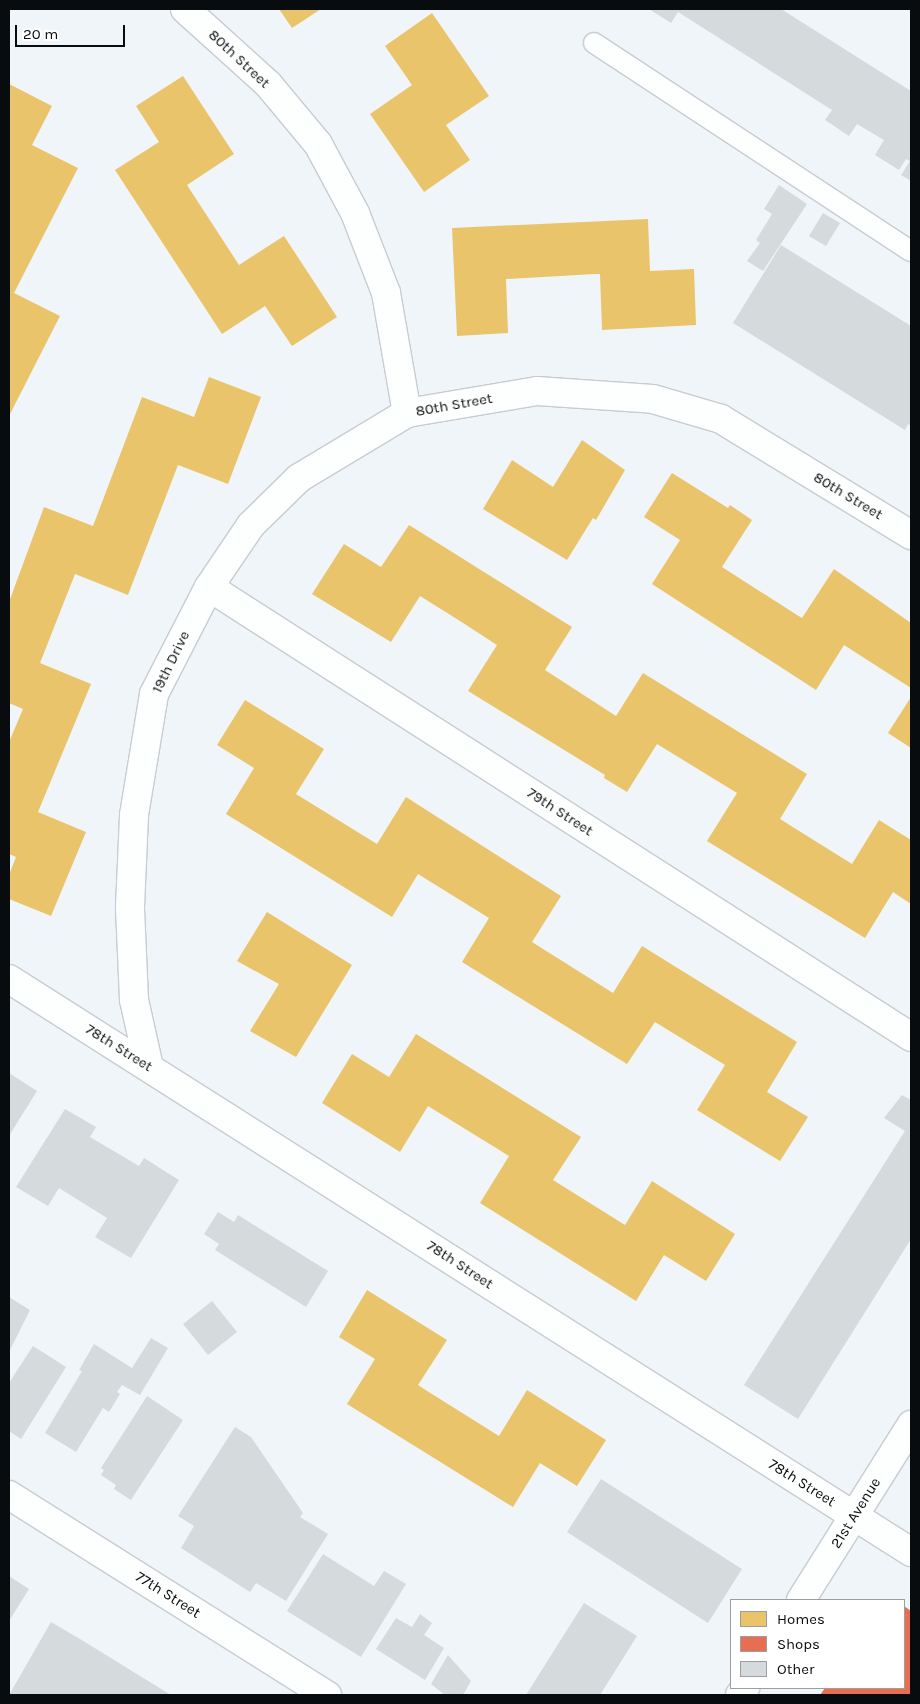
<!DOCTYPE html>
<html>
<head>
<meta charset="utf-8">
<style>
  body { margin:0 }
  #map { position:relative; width:920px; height:1704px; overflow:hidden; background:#f0f5fa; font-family:Karla,sans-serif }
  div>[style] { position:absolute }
  .homes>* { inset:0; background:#e9c46a }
  .shops>* { inset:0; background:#e76f51 }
  .building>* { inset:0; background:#d5dadd }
  .roads { filter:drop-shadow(1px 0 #c7ccd0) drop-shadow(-1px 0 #c7ccd0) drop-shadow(0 1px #c7ccd0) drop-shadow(0 -1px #c7ccd0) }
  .lane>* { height:20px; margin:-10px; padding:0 10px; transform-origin:10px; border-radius:10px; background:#fdfefe }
  .street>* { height:28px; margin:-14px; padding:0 14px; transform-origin:14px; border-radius:14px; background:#fdfefe }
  span { translate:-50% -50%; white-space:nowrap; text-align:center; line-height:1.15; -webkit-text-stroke:5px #fff; paint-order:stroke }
  .street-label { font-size:15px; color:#090c0f }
  .frame { position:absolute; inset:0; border:10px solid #090c0f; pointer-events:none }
  .legend { position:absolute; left:730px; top:1599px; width:175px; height:90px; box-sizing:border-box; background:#fff; border:1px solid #9d9e9f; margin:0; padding:6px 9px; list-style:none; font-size:15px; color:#090c0f }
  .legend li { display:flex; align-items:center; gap:10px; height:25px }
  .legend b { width:25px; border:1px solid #9d9e9f }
  .scale { position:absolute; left:15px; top:25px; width:110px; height:22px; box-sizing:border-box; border:2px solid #090c0f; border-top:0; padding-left:6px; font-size:15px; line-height:18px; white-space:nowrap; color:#090c0f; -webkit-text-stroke:4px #fff; paint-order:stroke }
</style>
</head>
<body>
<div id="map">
  <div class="homes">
    <div style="clip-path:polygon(279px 9px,321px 9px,292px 28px)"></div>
    <div style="clip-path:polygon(432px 13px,489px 96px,446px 125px,470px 160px,424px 192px,370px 114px,412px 85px,385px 46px)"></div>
    <div style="clip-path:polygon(183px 76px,234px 154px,187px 185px,239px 265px,284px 236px,337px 317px,292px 346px,265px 306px,222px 334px,115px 170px,159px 142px,136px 106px)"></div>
    <div style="clip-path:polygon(9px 84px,52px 106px,32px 145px,78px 168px,14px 293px,60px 316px,9px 416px)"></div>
    <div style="clip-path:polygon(648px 219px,650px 271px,694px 269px,696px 325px,602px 330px,600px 274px,595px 274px,506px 279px,508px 333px,457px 336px,452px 228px)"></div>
    <div style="clip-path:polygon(209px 377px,261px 397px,228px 484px,178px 465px,128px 595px,75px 574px,40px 663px,91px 684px,38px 812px,86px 832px,51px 916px,9px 899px,9px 875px,16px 857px,9px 854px,9px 742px,23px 709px,9px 703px,9px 602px,44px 507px,93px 526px,142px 397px,194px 417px)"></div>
    <div style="clip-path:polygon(582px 440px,625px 470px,596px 520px,593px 518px,567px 560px,483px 509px,512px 460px,553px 487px)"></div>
    <div style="clip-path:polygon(672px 473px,728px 508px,730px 505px,752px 520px,722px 567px,797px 615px,802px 618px,834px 569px,911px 623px,911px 688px,844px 645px,816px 690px,652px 584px,680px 540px,644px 517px)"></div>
    <div style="clip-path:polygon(409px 525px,572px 627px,545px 670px,616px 716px,643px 673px,807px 774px,780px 819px,852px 864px,879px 820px,911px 840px,911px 904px,893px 892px,865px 938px,707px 841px,737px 793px,657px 744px,627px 792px,604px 778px,605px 775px,468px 691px,497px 645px,460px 621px,420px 596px,391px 642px,312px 594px,344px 544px,381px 567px)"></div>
    <div style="clip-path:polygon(911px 697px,911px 748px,888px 733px)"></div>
    <div style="clip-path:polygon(245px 700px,324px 749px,296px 794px,377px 844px,406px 797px,561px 896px,532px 942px,613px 993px,642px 946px,797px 1042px,767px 1092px,808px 1117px,780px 1161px,697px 1110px,725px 1065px,655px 1022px,627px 1064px,462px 962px,489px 918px,418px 874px,392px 917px,226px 814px,254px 768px,217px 745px)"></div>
    <div style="clip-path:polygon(267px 912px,352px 965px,296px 1057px,250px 1031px,279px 984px,237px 961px)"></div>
    <div style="clip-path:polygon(416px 1034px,581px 1137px,553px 1180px,625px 1225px,652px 1181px,735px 1234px,706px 1281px,664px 1255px,636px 1301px,480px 1203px,509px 1156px,428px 1106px,400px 1152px,322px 1103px,352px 1054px,389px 1077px)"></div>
    <div style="clip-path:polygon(367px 1290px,447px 1340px,418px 1385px,424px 1389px,499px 1436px,527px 1390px,606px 1440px,577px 1486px,540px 1463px,513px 1507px,347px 1404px,375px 1359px,339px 1337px)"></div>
  </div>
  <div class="shops">
    <div style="clip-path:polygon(904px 1606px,911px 1611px,911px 1695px,820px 1695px,825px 1688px,904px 1688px)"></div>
  </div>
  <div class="building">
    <div style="clip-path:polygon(649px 9px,781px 9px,911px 91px,911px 181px,901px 175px,910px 161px,906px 159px,899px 170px,875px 155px,884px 140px,857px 124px,849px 136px,825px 120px,832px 110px,730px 45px,678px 12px,671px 23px)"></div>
    <div style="clip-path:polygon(779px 185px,807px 204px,763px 271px,747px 261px,760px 243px,756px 240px,772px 214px,764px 209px)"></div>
    <div style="clip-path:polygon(823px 213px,840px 223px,826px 246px,809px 236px)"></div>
    <div style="clip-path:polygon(781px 245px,911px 326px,911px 426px,908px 424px,905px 430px,733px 323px)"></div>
    <div style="clip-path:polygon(9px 1073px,37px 1091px,9px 1136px)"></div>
    <div style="clip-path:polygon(902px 1095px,911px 1100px,911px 1239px,798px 1419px,744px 1385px,905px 1131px,884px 1118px)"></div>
    <div style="clip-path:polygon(65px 1109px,96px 1127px,90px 1137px,139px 1166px,144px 1158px,179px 1180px,131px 1258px,95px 1237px,107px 1218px,59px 1188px,48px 1206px,16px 1187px)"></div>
    <div style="clip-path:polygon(218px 1212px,234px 1222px,238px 1215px,328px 1271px,306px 1307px,215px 1250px,219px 1244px,204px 1234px)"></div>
    <div style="clip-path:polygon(9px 1297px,30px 1310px,9px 1352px)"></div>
    <div style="clip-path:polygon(212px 1301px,237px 1332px,208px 1355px,183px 1324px)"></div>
    <div style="clip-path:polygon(151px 1338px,168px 1348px,140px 1395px,122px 1385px,117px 1392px,120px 1394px,109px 1412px,103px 1408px,76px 1452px,45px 1433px,82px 1371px,79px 1370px,94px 1344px,132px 1368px)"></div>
    <div style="clip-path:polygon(33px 1346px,66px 1367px,21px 1439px,9px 1431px,9px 1383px)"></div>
    <div style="clip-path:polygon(147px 1396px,183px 1420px,131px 1500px,114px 1489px,116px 1485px,101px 1475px,104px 1470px,101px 1468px)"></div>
    <div style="clip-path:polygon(235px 1427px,251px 1437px,303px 1513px,300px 1517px,328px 1534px,286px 1601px,256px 1583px,250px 1592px,181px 1548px,194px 1526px,178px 1516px)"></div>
    <div style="clip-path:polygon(601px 1479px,742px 1569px,708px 1623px,567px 1532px)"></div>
    <div style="clip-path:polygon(323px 1554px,374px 1586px,384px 1571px,406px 1584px,361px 1657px,287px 1611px)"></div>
    <div style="clip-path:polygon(9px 1576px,29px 1589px,9px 1621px)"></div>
    <div style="clip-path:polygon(584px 1603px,637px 1636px,600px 1695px,526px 1695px)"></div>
    <div style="clip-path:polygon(420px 1614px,432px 1623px,424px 1635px,444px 1648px,425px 1680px,376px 1649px,396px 1618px,412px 1627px)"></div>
    <div style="clip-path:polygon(51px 1622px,80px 1639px,171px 1695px,9px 1695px)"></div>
    <div style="clip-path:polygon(448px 1655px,471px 1681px,463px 1695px,445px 1695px,431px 1684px)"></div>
  </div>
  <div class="roads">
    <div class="lane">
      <div style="left:594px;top:43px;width:379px;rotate:33.3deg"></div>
    </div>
    <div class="street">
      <div style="left:185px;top:9px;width:112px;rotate:42.1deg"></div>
      <div style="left:268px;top:84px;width:78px;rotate:50.2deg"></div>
      <div style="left:318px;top:144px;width:78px;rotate:61.8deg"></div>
      <div style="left:355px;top:213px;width:86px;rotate:68.8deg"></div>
      <div style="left:386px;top:293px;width:122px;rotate:80.1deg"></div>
      <div style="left:209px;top:587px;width:834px;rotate:32.66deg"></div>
      <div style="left:9px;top:979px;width:1069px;rotate:32.43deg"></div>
      <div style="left:149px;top:1067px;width:69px;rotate:-102.6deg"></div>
      <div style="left:134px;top:1000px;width:93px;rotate:-92.5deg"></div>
      <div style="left:130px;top:907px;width:92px;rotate:-87.5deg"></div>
      <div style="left:134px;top:815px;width:123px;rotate:-80.6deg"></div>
      <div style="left:154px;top:694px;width:120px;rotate:-62.8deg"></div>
      <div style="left:209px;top:587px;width:75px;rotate:-55.9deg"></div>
      <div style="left:251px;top:525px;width:67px;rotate:-44.4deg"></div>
      <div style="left:299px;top:478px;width:126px;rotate:-31deg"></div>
      <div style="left:407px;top:413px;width:132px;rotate:-9.6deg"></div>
      <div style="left:537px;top:391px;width:116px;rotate:3.9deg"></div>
      <div style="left:653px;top:399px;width:71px;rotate:16.4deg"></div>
      <div style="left:721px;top:419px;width:223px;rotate:31.4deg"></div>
      <div style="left:9px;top:1495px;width:376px;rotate:32.2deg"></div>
      <div style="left:801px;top:1600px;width:207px;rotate:-57.8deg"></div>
      <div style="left:740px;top:1695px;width:9px;rotate:-54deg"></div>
    </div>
  </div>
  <div class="street-label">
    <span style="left:239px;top:59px;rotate:43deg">80th Street</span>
    <span style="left:454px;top:405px;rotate:-10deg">80th Street</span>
    <span style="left:848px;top:496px;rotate:31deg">80th Street</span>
    <span style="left:171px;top:662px;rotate:-64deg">19th Drive</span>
    <span style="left:560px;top:812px;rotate:33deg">79th Street</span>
    <span style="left:119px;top:1048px;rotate:32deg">78th Street</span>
    <span style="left:460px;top:1265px;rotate:33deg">78th Street</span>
    <span style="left:802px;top:1483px;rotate:32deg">78th Street</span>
    <span style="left:856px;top:1513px;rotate:-58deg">21st Avenue</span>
    <span style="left:168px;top:1595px;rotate:32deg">77th Street</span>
  </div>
  <div class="frame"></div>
  <ul class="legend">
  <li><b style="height:14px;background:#e9c46a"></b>Homes</li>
  <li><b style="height:14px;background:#e76f51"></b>Shops</li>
  <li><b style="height:14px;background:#d5dadd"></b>Other</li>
  </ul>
  <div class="scale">20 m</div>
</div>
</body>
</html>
